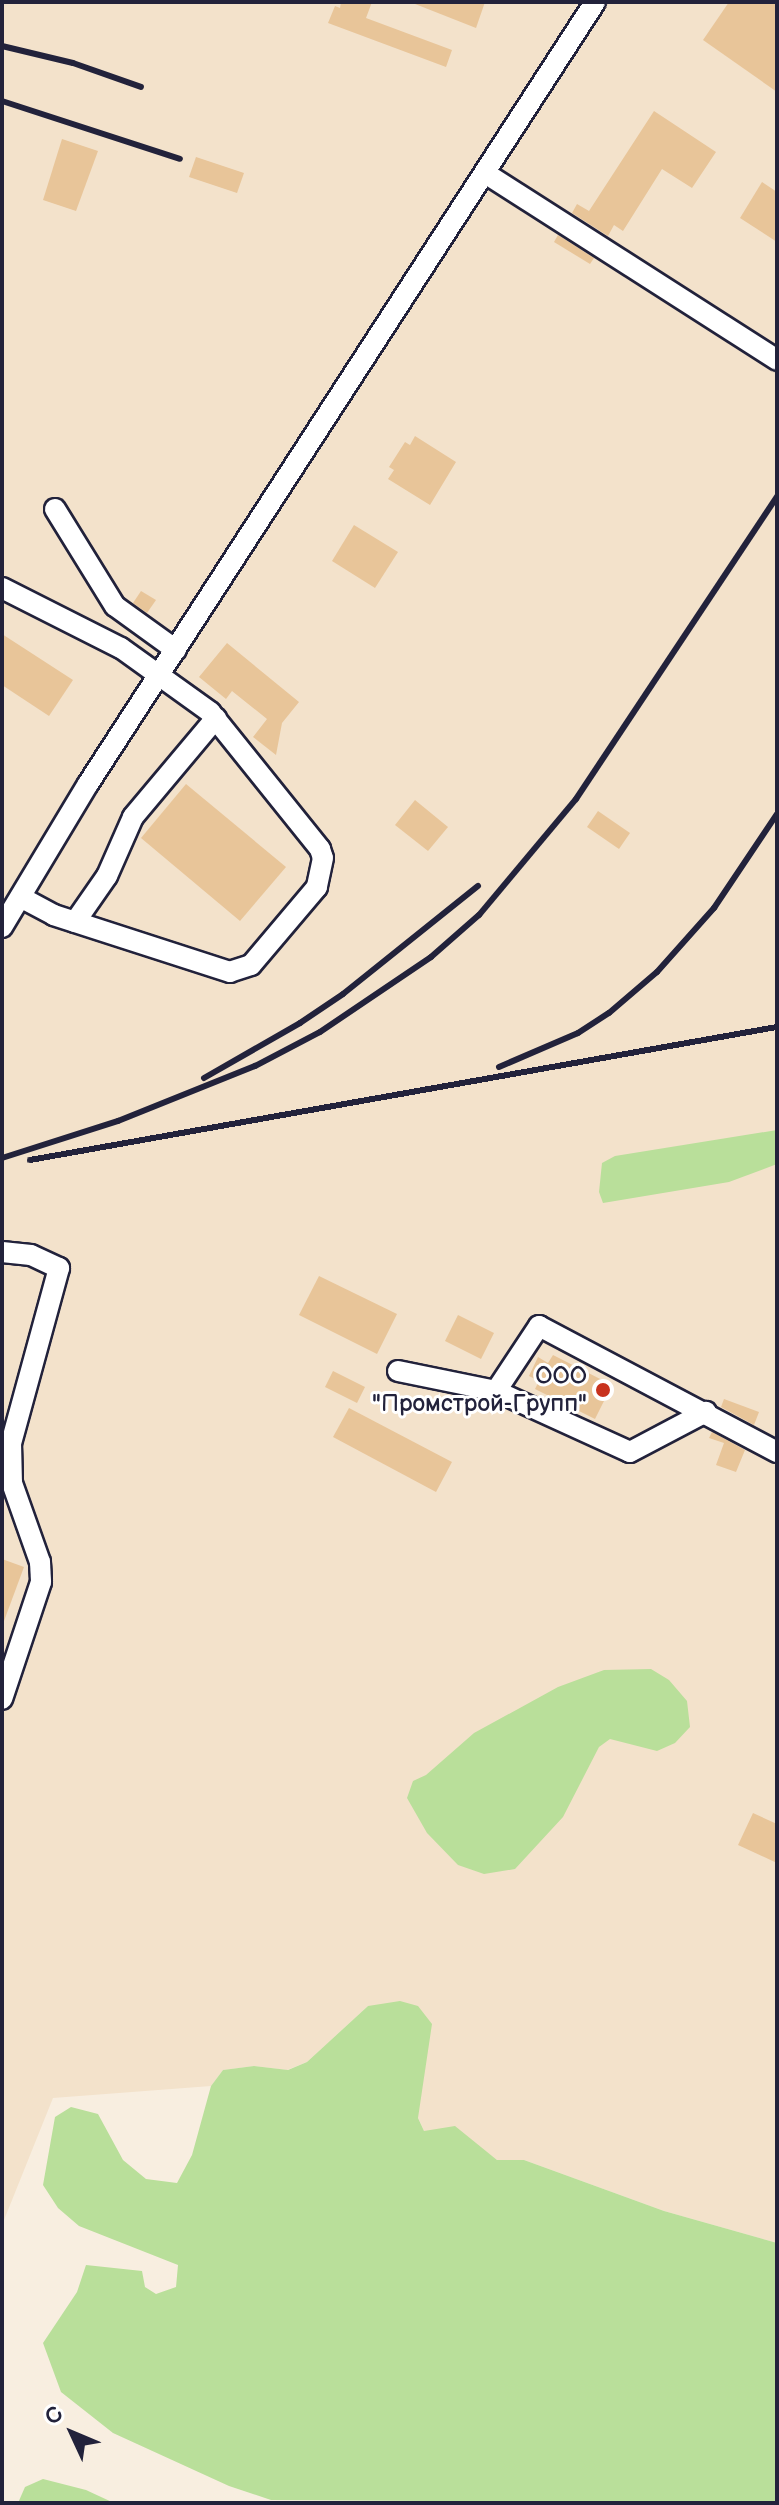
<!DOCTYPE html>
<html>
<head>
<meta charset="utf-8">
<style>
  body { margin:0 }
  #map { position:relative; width:779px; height:2505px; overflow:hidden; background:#f8eee0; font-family:"Balsamiq Sans",sans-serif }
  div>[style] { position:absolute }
  .built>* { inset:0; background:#f3e2cb }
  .green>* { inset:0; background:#b9df9a }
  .building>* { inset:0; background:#e8c599 }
  .roads { filter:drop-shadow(2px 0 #22223b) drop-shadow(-2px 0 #22223b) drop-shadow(0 2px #22223b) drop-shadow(0 -2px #22223b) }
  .minor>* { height:20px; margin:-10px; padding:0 10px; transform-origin:10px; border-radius:10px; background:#fff }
  .rail>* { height:6px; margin:-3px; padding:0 3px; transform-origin:3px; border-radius:3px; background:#22223b }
  .dots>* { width:22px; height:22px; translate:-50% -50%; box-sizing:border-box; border:4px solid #fff; border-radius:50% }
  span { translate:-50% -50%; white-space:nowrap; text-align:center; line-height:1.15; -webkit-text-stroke:6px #fff; paint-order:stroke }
  .poi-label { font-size:24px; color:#22223b }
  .right { translate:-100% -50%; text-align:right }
  .frame { position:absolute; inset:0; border:4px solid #22223b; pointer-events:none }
  .north { position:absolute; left:32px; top:2393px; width:80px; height:80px; -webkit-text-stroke:6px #fff; paint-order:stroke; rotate:314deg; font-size:22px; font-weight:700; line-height:32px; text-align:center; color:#22223b }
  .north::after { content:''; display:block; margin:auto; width:28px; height:36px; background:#22223b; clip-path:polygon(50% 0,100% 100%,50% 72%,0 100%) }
</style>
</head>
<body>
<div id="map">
  <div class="built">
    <div style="clip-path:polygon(2px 2px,777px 2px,777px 2243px,664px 2211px,524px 2160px,497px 2160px,481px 2148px,424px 2131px,368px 2006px,307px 2062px,287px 2070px,254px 2066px,223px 2070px,211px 2086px,53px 2098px,2px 2225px)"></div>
  </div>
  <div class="green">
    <div style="clip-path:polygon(777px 1130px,777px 1164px,729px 1182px,603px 1203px,599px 1192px,602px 1163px,615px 1156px)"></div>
    <div style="clip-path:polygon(651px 1669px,669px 1680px,687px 1701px,690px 1727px,675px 1743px,657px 1751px,610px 1739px,599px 1747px,563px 1817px,515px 1869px,484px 1874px,458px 1865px,427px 1833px,407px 1798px,413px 1781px,426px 1775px,474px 1733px,558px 1687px,604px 1670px)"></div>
    <div style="clip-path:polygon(400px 2001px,418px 2006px,432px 2024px,418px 2118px,424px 2131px,455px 2126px,497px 2160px,524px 2160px,664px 2211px,777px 2243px,777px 2503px,271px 2500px,229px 2486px,113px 2433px,61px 2392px,43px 2343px,77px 2292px,86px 2265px,142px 2271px,145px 2287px,156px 2294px,176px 2287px,178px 2265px,79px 2226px,58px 2208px,43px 2185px,55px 2117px,71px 2107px,98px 2114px,123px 2160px,146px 2179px,177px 2183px,192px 2155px,211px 2086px,223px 2070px,254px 2066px,288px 2070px,307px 2062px,368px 2006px)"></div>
    <div style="clip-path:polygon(43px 2479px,86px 2490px,114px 2503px,18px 2503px,25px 2487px)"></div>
  </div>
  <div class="building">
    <div style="clip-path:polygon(341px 2px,372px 2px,366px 18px,452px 50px,446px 67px,328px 23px,335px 6px,340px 8px)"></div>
    <div style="clip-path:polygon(410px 2px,485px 2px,476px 28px)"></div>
    <div style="clip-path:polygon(729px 2px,777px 2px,777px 92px,703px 40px)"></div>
    <div style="clip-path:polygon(654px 111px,716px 152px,692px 188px,662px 169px,623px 231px,614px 225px,608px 236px,572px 213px,577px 204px,589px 211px)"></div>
    <div style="clip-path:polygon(62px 139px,98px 151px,76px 211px,43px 200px)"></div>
    <div style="clip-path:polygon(196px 157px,244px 173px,237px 193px,189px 177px)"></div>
    <div style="clip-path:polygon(762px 182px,777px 192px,777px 242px,740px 218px)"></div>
    <div style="clip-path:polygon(558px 235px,594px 258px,590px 264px,554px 242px)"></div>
    <div style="clip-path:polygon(415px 436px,456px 462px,430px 505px,388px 479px,394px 470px,389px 467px,405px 442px,410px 445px)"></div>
    <div style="clip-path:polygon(354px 525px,398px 552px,375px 588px,332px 561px)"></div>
    <div style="clip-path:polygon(141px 591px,156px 600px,147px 613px,133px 603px)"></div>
    <div style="clip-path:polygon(2px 634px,73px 680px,49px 716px,2px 685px)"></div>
    <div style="clip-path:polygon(227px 643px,299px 702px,282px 723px,276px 755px,253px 737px,267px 719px,232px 691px,226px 699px,199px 677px)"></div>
    <div style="clip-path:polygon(186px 784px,286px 867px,240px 921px,141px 838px)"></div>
    <div style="clip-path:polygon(415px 800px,448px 827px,428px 851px,395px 825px)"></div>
    <div style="clip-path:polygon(598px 811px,630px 833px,619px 849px,587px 827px)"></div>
    <div style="clip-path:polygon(319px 1276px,397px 1314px,377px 1354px,299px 1315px)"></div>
    <div style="clip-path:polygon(458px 1315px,494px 1333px,481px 1359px,445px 1341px)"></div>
    <div style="clip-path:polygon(553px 1355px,612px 1385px,595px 1419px,535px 1389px,539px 1381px,529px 1376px,538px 1357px,548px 1363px)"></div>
    <div style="clip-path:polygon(333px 1371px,365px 1387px,357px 1403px,325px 1387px)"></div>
    <div style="clip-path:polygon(724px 1399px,759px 1412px,754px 1425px,721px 1407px)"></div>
    <div style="clip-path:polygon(349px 1408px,452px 1462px,436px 1492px,333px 1437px)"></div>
    <div style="clip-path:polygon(712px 1432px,745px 1450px,736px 1472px,716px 1465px,724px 1443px,709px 1438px)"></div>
    <div style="clip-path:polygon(2px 1559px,24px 1567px,4px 1621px,2px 1620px)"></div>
    <div style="clip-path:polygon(753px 1813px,777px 1824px,777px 1863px,738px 1845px)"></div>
  </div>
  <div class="roads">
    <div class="minor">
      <div style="left:485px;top:173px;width:347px;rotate:32.6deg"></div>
      <div style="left:55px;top:509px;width:114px;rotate:58.3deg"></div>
      <div style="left:115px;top:606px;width:75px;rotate:35.8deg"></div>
      <div style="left:2px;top:588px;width:133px;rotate:26.8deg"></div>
      <div style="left:121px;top:648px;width:110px;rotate:35.7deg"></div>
      <div style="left:210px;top:712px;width:176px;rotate:51.2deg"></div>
      <div style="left:320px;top:849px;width:9px;rotate:72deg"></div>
      <div style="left:323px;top:858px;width:30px;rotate:102deg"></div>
      <div style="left:317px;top:887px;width:102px;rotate:130.2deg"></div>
      <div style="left:251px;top:965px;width:22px;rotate:162deg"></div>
      <div style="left:230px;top:972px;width:185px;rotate:-162.1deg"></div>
      <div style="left:54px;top:915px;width:38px;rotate:-152deg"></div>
      <div style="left:75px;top:922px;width:56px;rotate:-55.2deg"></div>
      <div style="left:107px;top:876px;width:64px;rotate:-66.2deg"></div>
      <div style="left:133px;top:817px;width:129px;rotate:-50deg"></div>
      <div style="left:2px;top:927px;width:167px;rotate:-59deg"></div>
      <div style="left:88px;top:784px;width:932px;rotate:-57.04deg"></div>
      <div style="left:2px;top:1252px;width:29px;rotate:6deg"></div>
      <div style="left:31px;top:1255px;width:31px;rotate:25deg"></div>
      <div style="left:59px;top:1268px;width:181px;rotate:105.3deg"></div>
      <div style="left:11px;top:1443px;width:40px;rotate:88.6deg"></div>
      <div style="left:12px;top:1483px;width:84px;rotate:70.5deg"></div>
      <div style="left:40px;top:1562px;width:20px;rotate:87deg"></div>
      <div style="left:41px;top:1582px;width:123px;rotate:108.4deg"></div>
      <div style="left:398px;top:1371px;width:100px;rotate:11.5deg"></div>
      <div style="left:496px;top:1391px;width:78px;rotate:-56.5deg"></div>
      <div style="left:539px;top:1326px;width:269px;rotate:27.9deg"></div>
      <div style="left:496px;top:1391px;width:147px;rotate:24.5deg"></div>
      <div style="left:630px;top:1452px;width:86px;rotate:-27.8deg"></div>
    </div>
  </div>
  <div class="rail">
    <div style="left:2px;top:46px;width:73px;rotate:13.5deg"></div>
    <div style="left:73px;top:63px;width:72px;rotate:19.4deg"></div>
    <div style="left:2px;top:101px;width:187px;rotate:18deg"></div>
    <div style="left:499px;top:1067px;width:86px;rotate:-23.3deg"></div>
    <div style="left:578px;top:1033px;width:37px;rotate:-33deg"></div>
    <div style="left:609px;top:1013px;width:63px;rotate:-40.5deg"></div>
    <div style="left:657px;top:972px;width:86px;rotate:-48.3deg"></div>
    <div style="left:714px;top:908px;width:113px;rotate:-56.2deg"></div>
    <div style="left:204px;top:1078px;width:111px;rotate:-29.8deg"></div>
    <div style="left:300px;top:1023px;width:52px;rotate:-34deg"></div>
    <div style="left:343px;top:994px;width:173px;rotate:-38.7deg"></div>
    <div style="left:2px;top:1158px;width:122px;rotate:-17.7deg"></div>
    <div style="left:118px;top:1121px;width:148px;rotate:-21.9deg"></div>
    <div style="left:255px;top:1066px;width:73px;rotate:-27.6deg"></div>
    <div style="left:320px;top:1032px;width:134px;rotate:-34deg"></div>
    <div style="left:431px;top:957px;width:64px;rotate:-41.2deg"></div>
    <div style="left:479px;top:915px;width:151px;rotate:-50.1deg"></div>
    <div style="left:576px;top:799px;width:364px;rotate:-56.4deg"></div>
    <div style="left:30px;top:1160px;width:759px;rotate:-10.1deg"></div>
  </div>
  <div class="dots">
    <div style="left:603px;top:1390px;background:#c8321e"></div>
  </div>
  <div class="poi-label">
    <span class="right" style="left:587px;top:1390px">ООО<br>"Промстрой-Групп"</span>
  </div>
  <div class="frame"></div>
  <div class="north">С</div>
</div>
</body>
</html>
